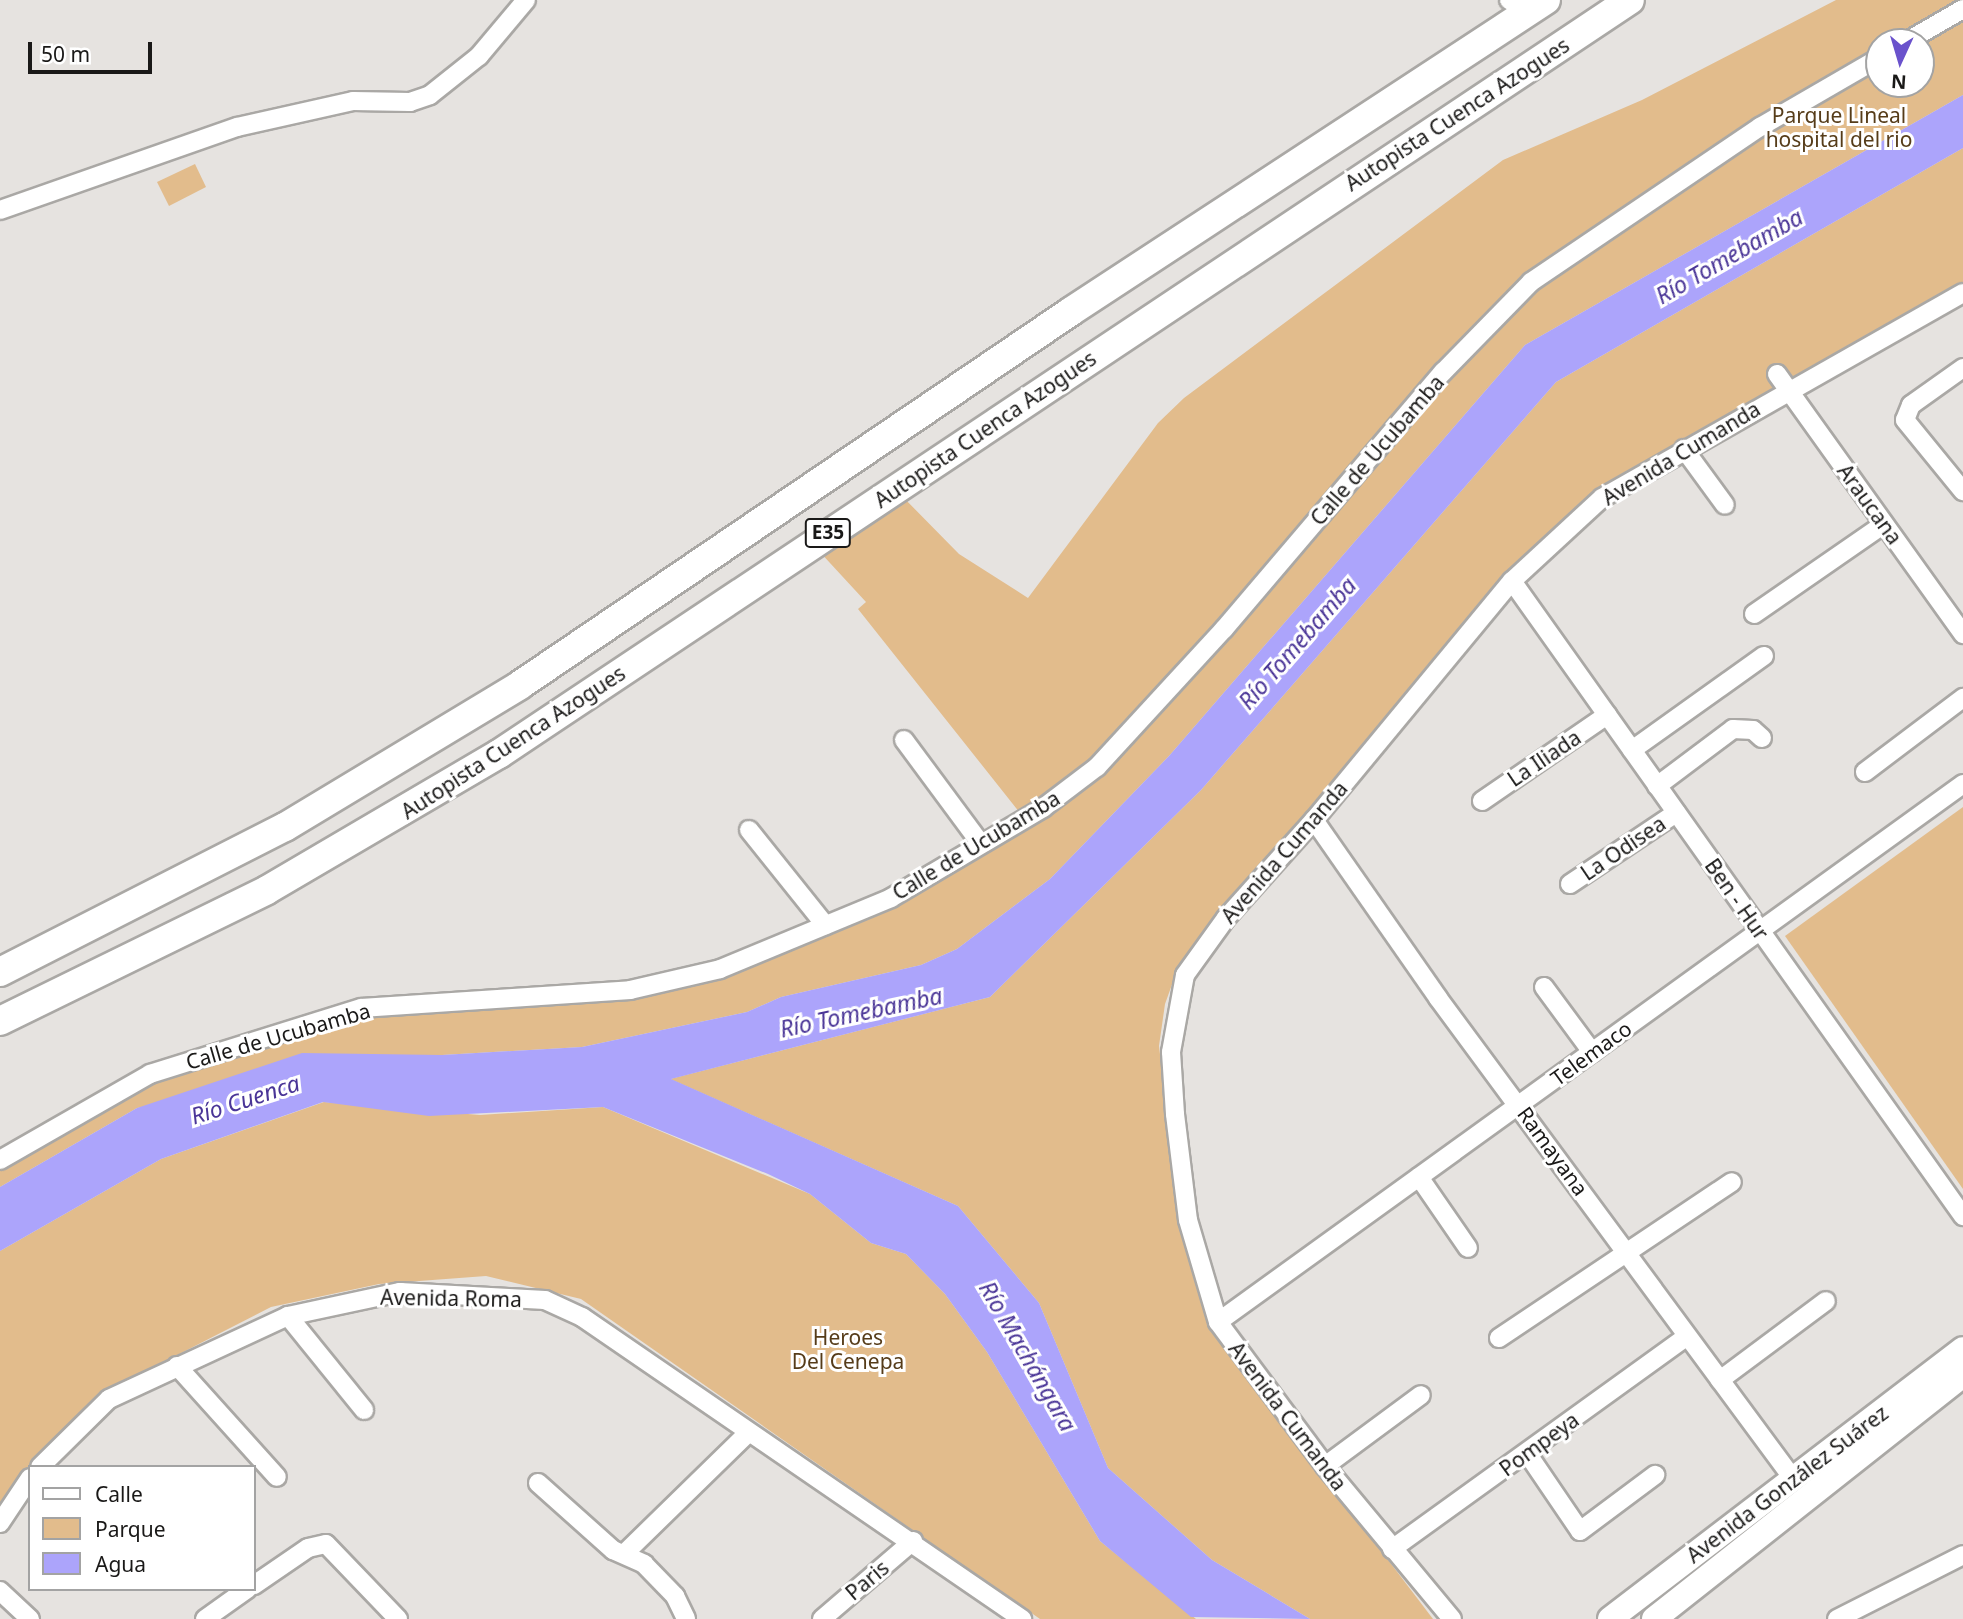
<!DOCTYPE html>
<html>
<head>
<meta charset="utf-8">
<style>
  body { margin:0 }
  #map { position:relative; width:1963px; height:1619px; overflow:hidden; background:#e6e3e0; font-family:"Noto Sans",sans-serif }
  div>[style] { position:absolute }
  .green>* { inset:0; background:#e2bc8c }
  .water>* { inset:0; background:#aca4fb }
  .roads { filter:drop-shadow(2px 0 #aaa8a5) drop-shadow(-2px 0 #aaa8a5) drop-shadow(0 2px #aaa8a5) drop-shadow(0 -2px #aaa8a5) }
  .minor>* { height:18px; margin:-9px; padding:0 9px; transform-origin:9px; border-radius:9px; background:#fff }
  .secondary>* { height:24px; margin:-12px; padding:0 12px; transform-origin:12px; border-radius:12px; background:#fff }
  .trunk>* { height:28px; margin:-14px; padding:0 14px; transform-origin:14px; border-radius:14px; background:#fff }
  span { translate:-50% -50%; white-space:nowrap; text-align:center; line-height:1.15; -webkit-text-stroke:6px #fff; paint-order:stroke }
  .shield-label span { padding:2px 5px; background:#fff; border:2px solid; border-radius:5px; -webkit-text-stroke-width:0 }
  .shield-label { font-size:19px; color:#1a1918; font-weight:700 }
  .street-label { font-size:21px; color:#1a1918 }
  .park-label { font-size:21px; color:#563c19 }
  .water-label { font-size:23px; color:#4a3597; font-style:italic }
  .legend { position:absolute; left:28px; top:1465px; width:228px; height:126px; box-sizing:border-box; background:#fff; border:2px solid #a3a3a3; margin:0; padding:9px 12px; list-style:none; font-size:21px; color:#1a1918 }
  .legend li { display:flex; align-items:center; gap:14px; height:35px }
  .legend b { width:35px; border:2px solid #a3a3a3 }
  .north { position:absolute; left:1865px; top:28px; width:70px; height:70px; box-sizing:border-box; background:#fff; border:2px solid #a3a3a3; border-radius:50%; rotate:184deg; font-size:19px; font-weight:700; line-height:28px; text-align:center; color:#1a1918 }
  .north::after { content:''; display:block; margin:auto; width:24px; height:32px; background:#6a52cc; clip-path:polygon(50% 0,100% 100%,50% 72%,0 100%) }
  .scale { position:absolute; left:28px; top:42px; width:124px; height:32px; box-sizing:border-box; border:4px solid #1a1918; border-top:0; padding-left:9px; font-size:21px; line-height:24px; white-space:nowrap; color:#1a1918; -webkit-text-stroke:5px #fff; paint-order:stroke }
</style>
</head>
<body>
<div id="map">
  <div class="green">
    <div style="clip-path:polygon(evenodd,1836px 0,1963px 0,1963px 95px,1525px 345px,1169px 756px,1050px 879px,957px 949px,921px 965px,781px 997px,747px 1012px,582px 1047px,442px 1055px,137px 1108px,0 1187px,0 1160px,150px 1074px,361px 1008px,539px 998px,720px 969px,891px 898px,1024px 818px,858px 609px,866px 602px,818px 550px,900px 494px,959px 554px,1028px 598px,1158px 423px,1184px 398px,1503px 160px,1642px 100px,1836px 0,1879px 42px,1921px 42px,1921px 84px,1879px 84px,1879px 42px)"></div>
    <div style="clip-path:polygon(1963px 148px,1963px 293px,1602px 498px,1512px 581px,1233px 895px,1179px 965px,1165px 1004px,1159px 1046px,1180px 1218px,1203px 1303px,1223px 1343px,1433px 1619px,1310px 1619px,1212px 1560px,1108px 1468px,1039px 1303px,958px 1206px,670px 1079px,990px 997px,1201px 790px,1556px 382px)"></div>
    <div style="clip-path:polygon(195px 164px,206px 187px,169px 206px,157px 182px)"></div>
    <div style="clip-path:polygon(1963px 807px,1963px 1189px,1785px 936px)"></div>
    <div style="clip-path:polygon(324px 1102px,480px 1115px,603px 1107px,810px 1194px,871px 1243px,906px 1254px,945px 1294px,987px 1352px,1100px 1541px,1196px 1619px,1040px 1619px,581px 1299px,486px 1276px,379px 1284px,271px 1307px,105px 1392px,30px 1467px,0 1512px,0 1251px,161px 1159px)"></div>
  </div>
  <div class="water">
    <div style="clip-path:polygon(1963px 95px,1963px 148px,1556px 382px,1201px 790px,990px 997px,671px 1079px,958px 1206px,1039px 1303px,1108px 1468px,1212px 1560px,1310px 1619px,1191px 1617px,1100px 1541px,987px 1352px,945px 1294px,906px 1254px,871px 1243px,810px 1194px,768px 1174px,603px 1107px,429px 1116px,323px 1102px,161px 1159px,0 1251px,0 1187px,137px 1108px,302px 1053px,442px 1055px,582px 1047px,747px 1012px,781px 997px,921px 965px,957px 949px,1050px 879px,1169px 756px,1525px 345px)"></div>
  </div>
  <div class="roads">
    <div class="minor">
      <div style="left:1509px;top:0;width:22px;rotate:32deg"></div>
      <div style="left:1906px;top:42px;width:66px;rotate:-30.1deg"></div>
      <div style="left:0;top:210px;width:251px;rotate:-19.3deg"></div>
      <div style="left:237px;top:127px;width:119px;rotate:-12.6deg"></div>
      <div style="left:353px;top:101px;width:57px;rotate:1deg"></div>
      <div style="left:410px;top:102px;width:21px;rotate:-19deg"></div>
      <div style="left:430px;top:95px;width:63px;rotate:-38.5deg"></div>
      <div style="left:479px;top:56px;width:73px;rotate:-50deg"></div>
      <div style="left:1963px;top:368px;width:64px;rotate:144.6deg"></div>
      <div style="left:1911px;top:405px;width:16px;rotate:112deg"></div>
      <div style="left:1905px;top:420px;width:92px;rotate:50.8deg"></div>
      <div style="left:1777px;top:374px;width:320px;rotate:54.4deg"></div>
      <div style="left:1684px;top:449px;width:69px;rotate:53.8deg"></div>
      <div style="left:1512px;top:581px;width:779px;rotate:54.62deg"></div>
      <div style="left:1754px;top:614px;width:158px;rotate:-34.7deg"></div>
      <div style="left:904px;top:740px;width:129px;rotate:53.5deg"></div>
      <div style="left:1632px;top:750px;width:162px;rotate:-35.5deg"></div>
      <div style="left:1865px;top:772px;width:123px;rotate:-37.1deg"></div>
      <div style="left:1657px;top:786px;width:95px;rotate:-36.9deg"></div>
      <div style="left:1733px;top:729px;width:20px;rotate:3deg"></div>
      <div style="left:1753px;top:730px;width:12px;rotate:42deg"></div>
      <div style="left:1482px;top:801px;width:152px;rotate:-34.5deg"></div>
      <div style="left:1314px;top:820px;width:217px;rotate:55.1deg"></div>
      <div style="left:1438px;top:998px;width:599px;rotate:53.55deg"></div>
      <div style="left:749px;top:830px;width:122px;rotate:51.3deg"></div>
      <div style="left:1570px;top:884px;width:128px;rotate:-33.8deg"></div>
      <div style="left:1544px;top:987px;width:81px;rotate:53.6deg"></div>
      <div style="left:0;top:1160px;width:173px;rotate:-29.8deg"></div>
      <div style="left:150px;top:1074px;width:221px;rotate:-17.4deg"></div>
      <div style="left:361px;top:1008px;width:270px;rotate:-3.8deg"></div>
      <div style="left:630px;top:990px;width:92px;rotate:-13.1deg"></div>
      <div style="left:720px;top:969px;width:185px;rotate:-22.5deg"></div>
      <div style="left:891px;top:898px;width:177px;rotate:-30.6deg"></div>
      <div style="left:1043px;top:808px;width:68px;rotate:-37.2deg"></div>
      <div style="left:1097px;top:767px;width:188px;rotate:-47.4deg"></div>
      <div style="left:1224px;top:629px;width:338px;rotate:-49.6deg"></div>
      <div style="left:1443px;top:372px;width:126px;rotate:-45.6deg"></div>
      <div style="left:1531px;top:282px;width:277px;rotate:-34.1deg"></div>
      <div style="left:1760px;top:127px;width:138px;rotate:-30.1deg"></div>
      <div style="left:1419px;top:1177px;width:86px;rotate:55.4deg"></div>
      <div style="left:288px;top:1316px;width:121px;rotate:51deg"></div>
      <div style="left:1218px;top:1322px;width:919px;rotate:-35.83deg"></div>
      <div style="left:1499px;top:1338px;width:280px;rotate:-33.8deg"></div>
      <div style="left:177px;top:1366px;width:149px;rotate:48deg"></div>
      <div style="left:1720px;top:1380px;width:132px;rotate:-36.7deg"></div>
      <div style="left:1527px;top:1453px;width:94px;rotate:55.8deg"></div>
      <div style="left:1580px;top:1531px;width:94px;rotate:-36.7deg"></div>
      <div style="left:1325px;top:1466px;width:119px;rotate:-36.5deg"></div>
      <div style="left:40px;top:1467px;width:97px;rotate:-44.6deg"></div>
      <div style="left:109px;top:1399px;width:197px;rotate:-24.9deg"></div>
      <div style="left:288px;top:1316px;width:115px;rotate:-12.1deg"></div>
      <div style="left:400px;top:1292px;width:145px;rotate:3.2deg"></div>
      <div style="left:545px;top:1300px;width:41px;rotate:24.7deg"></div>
      <div style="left:582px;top:1317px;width:534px;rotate:34.46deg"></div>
      <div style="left:538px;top:1483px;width:101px;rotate:41.8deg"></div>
      <div style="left:613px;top:1550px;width:34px;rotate:24deg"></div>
      <div style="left:644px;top:1564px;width:45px;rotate:45.9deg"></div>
      <div style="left:675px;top:1596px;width:25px;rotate:64deg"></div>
      <div style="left:0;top:1523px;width:54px;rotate:-56.3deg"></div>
      <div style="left:1392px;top:1549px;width:362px;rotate:-35.8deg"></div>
      <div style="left:625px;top:1553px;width:170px;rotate:-44.3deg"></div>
      <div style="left:254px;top:1585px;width:65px;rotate:-34.4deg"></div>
      <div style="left:308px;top:1548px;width:18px;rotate:-13deg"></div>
      <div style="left:326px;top:1544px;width:104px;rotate:46.2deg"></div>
      <div style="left:0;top:1591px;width:41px;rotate:43deg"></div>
      <div style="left:205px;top:1619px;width:52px;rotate:-35.5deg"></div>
      <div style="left:822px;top:1619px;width:120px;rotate:-40.6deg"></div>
      <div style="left:1452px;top:1619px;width:199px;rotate:-129.7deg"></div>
      <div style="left:1325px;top:1466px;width:179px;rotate:-126.6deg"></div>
      <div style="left:1218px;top:1322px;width:106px;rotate:-106.4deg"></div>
      <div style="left:1188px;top:1220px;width:107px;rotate:-97deg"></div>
      <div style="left:1175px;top:1114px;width:62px;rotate:-93.7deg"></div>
      <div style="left:1171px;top:1052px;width:78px;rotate:-79.7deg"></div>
      <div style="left:1185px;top:975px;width:70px;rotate:-54.3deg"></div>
      <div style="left:1226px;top:918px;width:132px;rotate:-48.1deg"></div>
      <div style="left:1314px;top:820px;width:310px;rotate:-50.4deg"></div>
      <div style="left:1512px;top:581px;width:122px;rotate:-42.7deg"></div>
      <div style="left:1602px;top:498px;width:415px;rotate:-29.6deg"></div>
      <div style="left:1837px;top:1619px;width:141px;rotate:-26.9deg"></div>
    </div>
    <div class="secondary">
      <div style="left:1610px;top:1619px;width:444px;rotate:-37.4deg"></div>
      <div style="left:1654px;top:1619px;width:394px;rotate:-38.3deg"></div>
    </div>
    <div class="trunk">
      <div style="left:0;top:972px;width:320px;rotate:-27deg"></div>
      <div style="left:285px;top:827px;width:275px;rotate:-31.1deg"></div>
      <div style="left:520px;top:685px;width:665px;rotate:-34.14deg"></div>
      <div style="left:1070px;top:312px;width:569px;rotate:-33.24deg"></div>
      <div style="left:0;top:1021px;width:297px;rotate:-26.1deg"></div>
      <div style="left:267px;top:890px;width:269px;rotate:-30.4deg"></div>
      <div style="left:499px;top:754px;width:1359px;rotate:-33.69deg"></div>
    </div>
  </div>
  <div class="shield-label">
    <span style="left:828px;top:533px">E35</span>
  </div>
  <div class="street-label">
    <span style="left:1457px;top:114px;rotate:-33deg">Autopista Cuenca Azogues</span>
    <span style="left:985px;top:429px;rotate:-34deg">Autopista Cuenca Azogues</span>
    <span style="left:1377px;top:450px;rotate:-49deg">Calle de Ucubamba</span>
    <span style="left:1681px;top:453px;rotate:-31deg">Avenida Cumanda</span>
    <span style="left:1870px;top:504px;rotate:54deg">Araucana</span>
    <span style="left:513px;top:742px;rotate:-33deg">Autopista Cuenca Azogues</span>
    <span style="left:1544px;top:758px;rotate:-34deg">La Iliada</span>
    <span style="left:976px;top:845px;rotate:-31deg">Calle de Ucubamba</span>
    <span style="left:1623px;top:848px;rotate:-34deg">La Odisea</span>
    <span style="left:1284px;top:852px;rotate:-49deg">Avenida Cumanda</span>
    <span style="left:1737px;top:899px;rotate:55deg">Ben - Hur</span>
    <span style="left:278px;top:1036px;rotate:-16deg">Calle de Ucubamba</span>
    <span style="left:1591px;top:1053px;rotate:-36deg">Telemaco</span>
    <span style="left:1553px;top:1151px;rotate:54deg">Ramayana</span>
    <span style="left:451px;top:1298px;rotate:1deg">Avenida Roma</span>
    <span style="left:1288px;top:1416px;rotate:53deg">Avenida Cumanda</span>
    <span style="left:1539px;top:1444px;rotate:-36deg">Pompeya</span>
    <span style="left:1787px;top:1484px;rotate:-37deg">Avenida González Suárez</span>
    <span style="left:867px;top:1580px;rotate:-40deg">Paris</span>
  </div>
  <div class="park-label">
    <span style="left:1839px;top:127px">Parque Lineal<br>hospital del rio</span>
    <span style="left:848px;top:1349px">Heroes<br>Del Cenepa</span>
  </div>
  <div class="water-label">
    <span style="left:1729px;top:256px;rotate:-30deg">Río Tomebamba</span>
    <span style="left:1297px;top:643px;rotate:-49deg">Río Tomebamba</span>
    <span style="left:861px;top:1012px;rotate:-12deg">Río Tomebamba</span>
    <span style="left:245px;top:1099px;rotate:-18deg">Río Cuenca</span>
    <span style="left:1028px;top:1356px;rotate:60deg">Río Machángara</span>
  </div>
  <ul class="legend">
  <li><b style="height:9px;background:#fff"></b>Calle</li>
  <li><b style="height:19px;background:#e2bc8c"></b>Parque</li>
  <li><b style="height:19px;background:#aca4fb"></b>Agua</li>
  </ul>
  <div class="north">N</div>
  <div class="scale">50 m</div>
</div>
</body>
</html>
